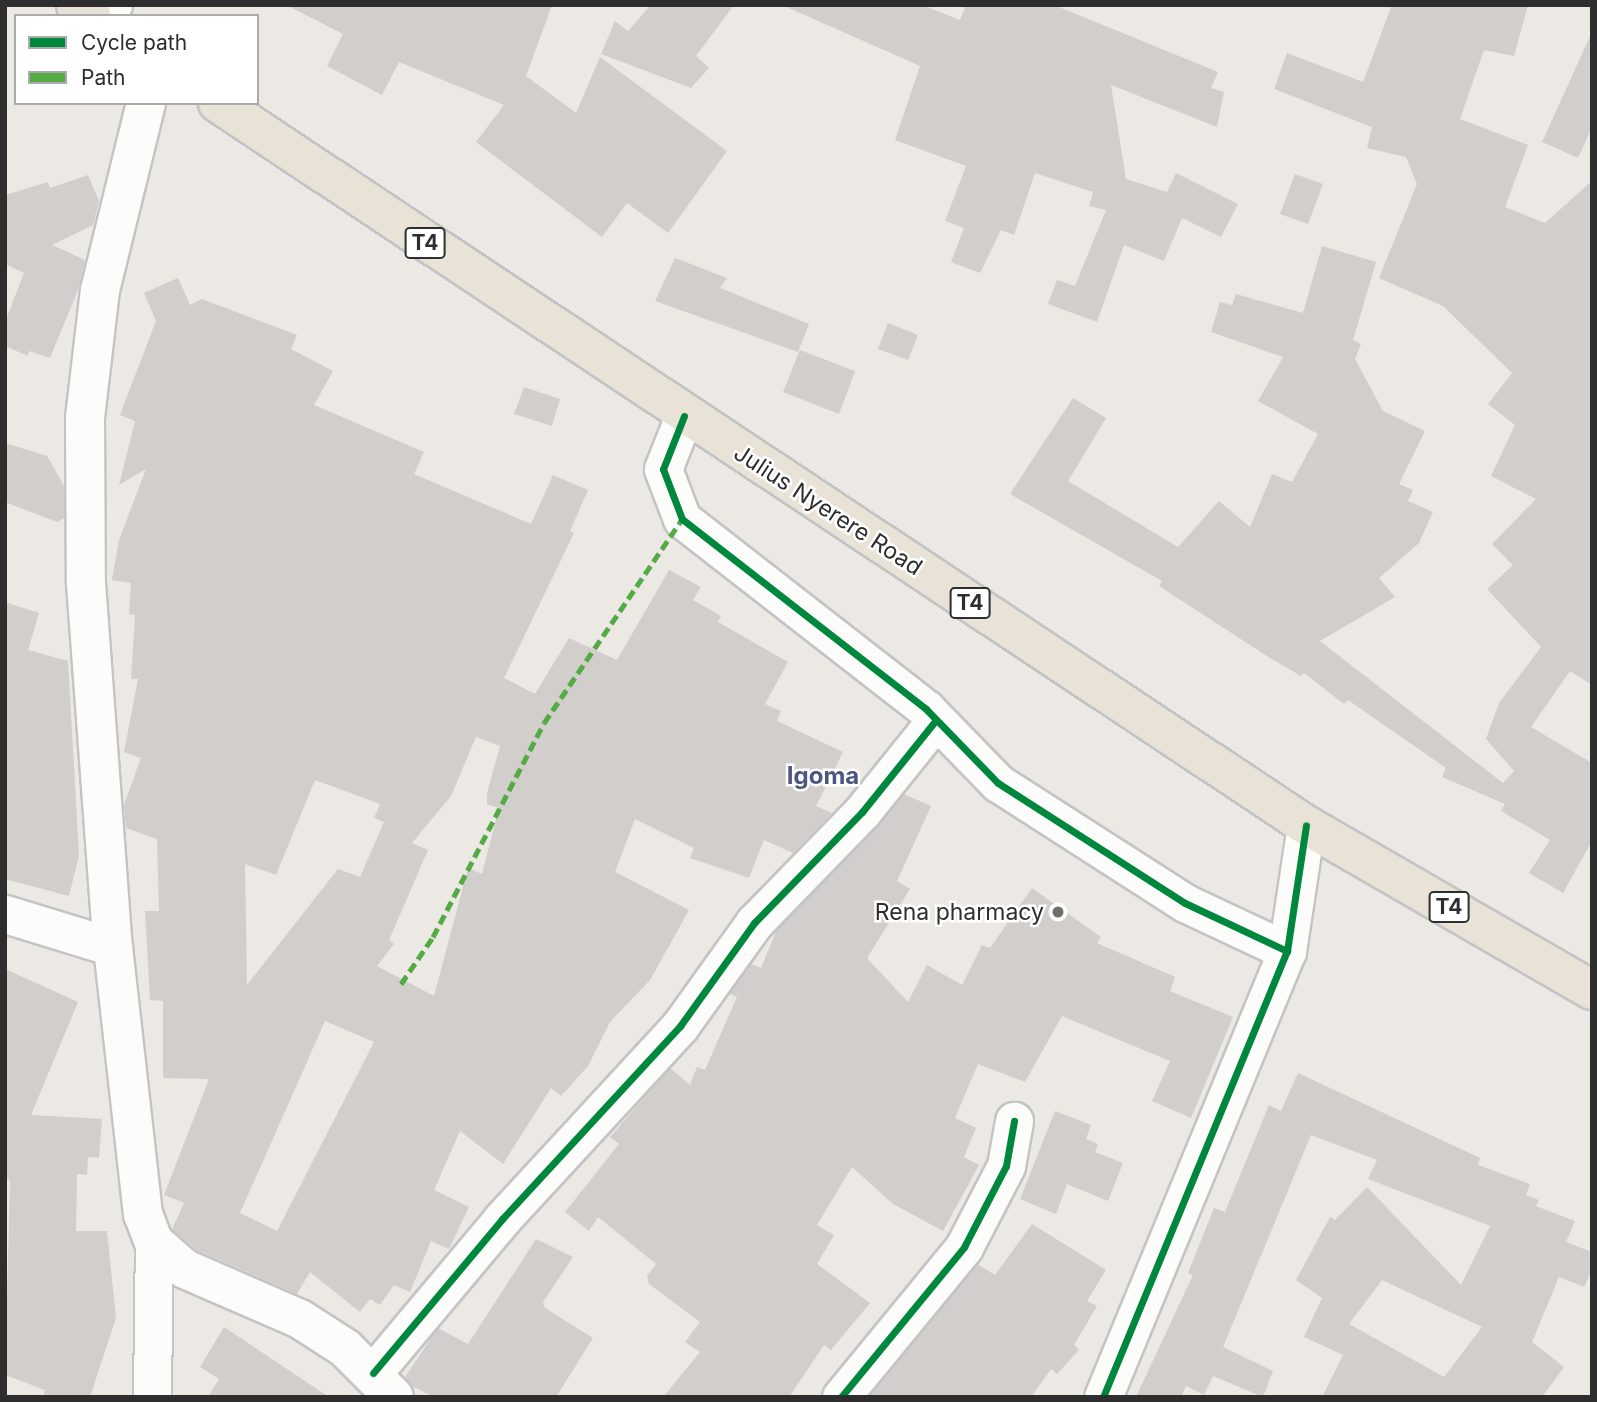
<!DOCTYPE html>
<html>
<head>
<meta charset="utf-8">
<style>
  body { margin:0 }
  #map { position:relative; width:1597px; height:1402px; overflow:hidden; background:#ece8e4; font-family:Inter,sans-serif }
  div>[style] { position:absolute }
  .building>* { inset:0; background:#d1cecb }
  .roads { filter:drop-shadow(2px 0 #c5c4c5) drop-shadow(-2px 0 #c5c4c5) drop-shadow(0 2px #c5c4c5) drop-shadow(0 -2px #c5c4c5) }
  .minor>* { height:37px; margin:-18.5px; padding:0 18.5px; transform-origin:18.5px; border-radius:18.5px; background:#fcfcfb }
  .secondary>* { height:38px; margin:-19px; padding:0 19px; transform-origin:19px; border-radius:19px; background:#fcfcfb }
  .trunk>* { height:38px; margin:-19px; padding:0 19px; transform-origin:19px; border-radius:19px; background:#e9e2d6 }
  .quiet>* { height:5px; margin-top:-2.5px; transform-origin:0; background:repeating-linear-gradient(90deg,#54ab44 0 10px,transparent 0 15px) }
  .cycleway>* { height:7px; margin:-3.5px; padding:0 3.5px; transform-origin:3.5px; border-radius:3.5px; background:#00873e }
  .dots>* { width:19px; height:19px; translate:-50% -50%; box-sizing:border-box; border:4px solid #fff; border-radius:50% }
  span { translate:-50% -50%; white-space:nowrap; text-align:center; line-height:1.15; -webkit-text-stroke:5px #fff; paint-order:stroke }
  .shield-label span { padding:2px 5px; background:#fff; border:2px solid; border-radius:5px; -webkit-text-stroke-width:0 }
  .shield-label { font-size:21px; color:#2e2e2e; font-weight:700 }
  .street-label { font-size:23px; color:#2e2e2e }
  .poi-label { font-size:23px; color:#2e2e2e }
  .right { translate:-100% -50%; text-align:right }
  .neighbourhood-label { font-size:24px; color:#4d5680; font-weight:700 }
  .frame { position:absolute; inset:0; border:7px solid #2e2e2e; pointer-events:none }
  .legend { position:absolute; left:14px; top:14px; width:245px; height:91px; box-sizing:border-box; background:#fff; border:2px solid #ababab; margin:0; padding:9px 12px; list-style:none; font-size:21px; color:#2e2e2e }
  .legend li { display:flex; align-items:center; gap:14px; height:35px }
  .legend b { width:35px; border:2px solid #ababab }
</style>
</head>
<body>
<div id="map">
  <div class="building">
    <div style="clip-path:polygon(286px 5px,552px 5px,526px 76px,576px 113px,600px 57px,727px 151px,668px 233px,627px 203px,602px 237px,476px 142px,504px 105px,399px 62px,382px 95px,327px 66px,343px 34px)"></div>
    <div style="clip-path:polygon(651px 5px,734px 5px,696px 56px,709px 68px,691px 88px,601px 54px,615px 21px,628px 31px)"></div>
    <div style="clip-path:polygon(782px 5px,922px 5px,960px 20px,966px 5px,1054px 5px,1218px 72px,1211px 88px,1224px 92px,1217px 127px,1111px 85px,1126px 179px,1167px 192px,1176px 173px,1238px 204px,1221px 237px,1182px 218px,1164px 261px,1124px 245px,1097px 322px,1048px 304px,1057px 280px,1075px 286px,1106px 210px,1089px 206px,1093px 192px,1035px 173px,1014px 235px,1001px 230px,980px 273px,951px 262px,964px 228px,945px 221px,966px 166px,895px 140px,920px 66px)"></div>
    <div style="clip-path:polygon(1392px 5px,1528px 5px,1514px 56px,1484px 50px,1460px 119px,1528px 145px,1505px 207px,1545px 223px,1592px 181px,1592px 685px,1570px 671px,1531px 727px,1592px 763px,1592px 841px,1563px 893px,1529px 873px,1550px 840px,1501px 811px,1505px 804px,1442px 777px,1446px 768px,1348px 700px,1344px 704px,1304px 673px,1301px 676px,1270px 658px,1159px 586px,1162px 581px,1010px 494px,1073px 398px,1106px 418px,1068px 481px,1178px 547px,1219px 501px,1250px 527px,1272px 474px,1292px 482px,1318px 434px,1258px 401px,1283px 357px,1211px 332px,1220px 302px,1232px 305px,1236px 294px,1303px 313px,1322px 246px,1376px 262px,1353px 340px,1361px 344px,1355px 359px,1383px 411px,1425px 431px,1399px 484px,1413px 490px,1408px 501px,1433px 512px,1419px 543px,1379px 578px,1395px 597px,1320px 641px,1503px 783px,1514px 771px,1486px 739px,1499px 703px,1541px 647px,1487px 589px,1513px 565px,1492px 544px,1536px 499px,1491px 476px,1515px 425px,1488px 404px,1512px 373px,1443px 306px,1379px 278px,1417px 184px,1406px 157px,1367px 148px,1372px 127px,1274px 89px,1287px 53px,1363px 82px)"></div>
    <div style="clip-path:polygon(1592px 32px,1592px 127px,1578px 158px,1542px 142px)"></div>
    <div style="clip-path:polygon(1295px 174px,1323px 184px,1308px 224px,1280px 214px)"></div>
    <div style="clip-path:polygon(88px 175px,99px 201px,93px 225px,52px 245px,85px 260px,78px 290px,50px 358px,29px 351px,28px 356px,5px 346px,5px 322px,24px 273px,5px 264px,5px 195px,48px 182px,50px 188px)"></div>
    <div style="clip-path:polygon(675px 258px,727px 278px,720px 288px,809px 324px,798px 352px,655px 301px)"></div>
    <div style="clip-path:polygon(evenodd,178px 278px,190px 305px,202px 299px,297px 335px,291px 349px,333px 371px,314px 405px,424px 452px,414px 474px,531px 524px,553px 475px,588px 490px,570px 531px,574px 533px,504px 678px,535px 694px,569px 638px,617px 660px,669px 570px,701px 587px,693px 600px,721px 616px,718px 622px,788px 662px,765px 704px,781px 711px,777px 721px,843px 752px,816px 806px,832px 813px,793px 853px,764px 840px,749px 878px,690px 858px,694px 848px,635px 819px,615px 872px,689px 910px,650px 980px,610px 1022px,588px 1066px,561px 1096px,551px 1088px,503px 1164px,460px 1131px,434px 1190px,469px 1207px,449px 1249px,431px 1241px,410px 1292px,394px 1285px,380px 1305px,370px 1299px,360px 1312px,310px 1272px,297px 1294px,197px 1250px,172px 1229px,184px 1203px,164px 1195px,209px 1079px,163px 1078px,163px 1001px,150px 1000px,145px 911px,159px 911px,157px 839px,126px 828px,124px 805px,141px 758px,124px 752px,138px 679px,131px 679px,135px 615px,129px 614px,131px 583px,112px 580px,119px 540px,146px 469px,119px 485px,135px 421px,120px 415px,156px 321px,144px 293px,178px 278px,476px 737px,500px 746px,487px 793px,487px 804px,499px 808px,482px 874px,468px 868px,434px 996px,377px 966px,394px 944px,389px 940px,428px 850px,412px 843px,451px 796px,476px 737px,178px 278px,315px 780px,380px 804px,374px 818px,384px 822px,360px 877px,338px 869px,247px 985px,245px 864px,276px 875px,315px 780px,178px 278px,325px 1021px,374px 1042px,277px 1231px,240px 1213px,325px 1021px)"></div>
    <div style="clip-path:polygon(888px 323px,918px 335px,908px 360px,878px 349px)"></div>
    <div style="clip-path:polygon(800px 350px,855px 371px,839px 414px,783px 392px)"></div>
    <div style="clip-path:polygon(524px 387px,560px 399px,552px 426px,514px 414px)"></div>
    <div style="clip-path:polygon(5px 443px,47px 456px,64px 486px,64px 518px,57px 522px,5px 502px)"></div>
    <div style="clip-path:polygon(5px 602px,39px 613px,28px 650px,68px 661px,79px 855px,69px 896px,5px 879px)"></div>
    <div style="clip-path:polygon(904px 794px,931px 806px,897px 881px,910px 889px,867px 958px,908px 1002px,927px 965px,962px 985px,982px 945px,990px 948px,1032px 888px,1101px 937px,1097px 943px,1175px 977px,1170px 991px,1233px 1017px,1191px 1118px,1152px 1101px,1170px 1061px,1062px 1016px,1025px 1082px,978px 1064px,955px 1118px,976px 1128px,964px 1157px,979px 1165px,943px 1231px,893px 1204px,852px 1167px,817px 1225px,834px 1235px,817px 1264px,870px 1303px,831px 1350px,824px 1345px,789px 1397px,663px 1397px,700px 1352px,685px 1342px,700px 1322px,649px 1284px,647px 1276px,656px 1264px,598px 1217px,589px 1231px,565px 1212px,619px 1144px,610px 1137px,670px 1068px,690px 1085px,697px 1067px,705px 1070px,737px 997px,729px 993px,751px 964px,761px 968px,777px 929px)"></div>
    <div style="clip-path:polygon(5px 969px,78px 1002px,31px 1115px,102px 1119px,99px 1158px,88px 1157px,87px 1175px,77px 1174px,76px 1231px,107px 1231px,116px 1318px,90px 1397px,43px 1397px,45px 1390px,5px 1375px,10px 1180px,5px 1177px)"></div>
    <div style="clip-path:polygon(evenodd,1298px 1073px,1480px 1158px,1478px 1165px,1530px 1184px,1526px 1195px,1539px 1200px,1536px 1206px,1575px 1221px,1566px 1242px,1592px 1252px,1592px 1270px,1584px 1287px,1559px 1277px,1532px 1342px,1564px 1367px,1542px 1397px,1322px 1397px,1343px 1355px,1304px 1337px,1322px 1298px,1296px 1280px,1330px 1217px,1335px 1220px,1367px 1187px,1461px 1285px,1490px 1226px,1368px 1179px,1377px 1160px,1311px 1135px,1223px 1347px,1273px 1371px,1263px 1397px,1213px 1376px,1204px 1395px,1186px 1386px,1181px 1397px,1136px 1397px,1193px 1275px,1188px 1273px,1214px 1208px,1225px 1212px,1269px 1105px,1281px 1111px,1298px 1073px,1382px 1280px,1482px 1327px,1444px 1377px,1349px 1324px,1382px 1280px)"></div>
    <div style="clip-path:polygon(1055px 1111px,1091px 1125px,1086px 1139px,1098px 1144px,1095px 1152px,1123px 1163px,1108px 1201px,1067px 1184px,1056px 1214px,1020px 1199px)"></div>
    <div style="clip-path:polygon(1032px 1224px,1106px 1270px,1087px 1301px,1097px 1306px,1074px 1345px,1079px 1350px,1057px 1374px,1051px 1369px,1031px 1397px,868px 1397px,977px 1264px,995px 1275px)"></div>
    <div style="clip-path:polygon(536px 1239px,573px 1257px,543px 1302px,545px 1308px,593px 1338px,556px 1397px,434px 1397px,412px 1386px,405px 1377px,438px 1328px,468px 1344px)"></div>
    <div style="clip-path:polygon(224px 1327px,329px 1397px,208px 1397px,219px 1379px,200px 1367px)"></div>
  </div>
  <div class="roads">
    <div class="minor">
      <div style="left:108px;top:16px;width:12px;rotate:-66deg"></div>
      <div style="left:684px;top:416px;width:57px;rotate:111.6deg"></div>
      <div style="left:663px;top:469px;width:53px;rotate:69.2deg"></div>
      <div style="left:682px;top:519px;width:309px;rotate:37.9deg"></div>
      <div style="left:926px;top:709px;width:103px;rotate:45.8deg"></div>
      <div style="left:998px;top:783px;width:222px;rotate:32.7deg"></div>
      <div style="left:1185px;top:903px;width:113px;rotate:25.2deg"></div>
      <div style="left:5px;top:914px;width:113px;rotate:17deg"></div>
      <div style="left:373px;top:1373px;width:201px;rotate:-50deg"></div>
      <div style="left:502px;top:1219px;width:263px;rotate:-47.3deg"></div>
      <div style="left:680px;top:1026px;width:127px;rotate:-54.3deg"></div>
      <div style="left:754px;top:923px;width:155px;rotate:-45.8deg"></div>
      <div style="left:862px;top:812px;width:118px;rotate:-51.2deg"></div>
      <div style="left:152px;top:1397px;width:155px;rotate:-89.3deg"></div>
      <div style="left:841px;top:1397px;width:194px;rotate:-50.6deg"></div>
      <div style="left:964px;top:1247px;width:91px;rotate:-62.6deg"></div>
      <div style="left:1006px;top:1166px;width:46px;rotate:-79.9deg"></div>
      <div style="left:1103px;top:1397px;width:482px;rotate:-67.6deg"></div>
      <div style="left:1287px;top:951px;width:127px;rotate:-81.4deg"></div>
    </div>
    <div class="secondary">
      <div style="left:146px;top:103px;width:193px;rotate:103.8deg"></div>
      <div style="left:100px;top:290px;width:129px;rotate:96.7deg"></div>
      <div style="left:85px;top:418px;width:165px;rotate:89.7deg"></div>
      <div style="left:86px;top:583px;width:365px;rotate:85.8deg"></div>
      <div style="left:113px;top:947px;width:269px;rotate:83.6deg"></div>
      <div style="left:143px;top:1214px;width:30px;rotate:69deg"></div>
      <div style="left:154px;top:1242px;width:41px;rotate:41.1deg"></div>
      <div style="left:185px;top:1269px;width:125px;rotate:23.5deg"></div>
      <div style="left:300px;top:1319px;width:54px;rotate:32.8deg"></div>
      <div style="left:345px;top:1348px;width:69px;rotate:45deg"></div>
    </div>
    <div class="trunk">
      <div style="left:76px;top:5px;width:19px;rotate:36deg"></div>
      <div style="left:218px;top:103px;width:1306px;rotate:33.57deg"></div>
      <div style="left:1306px;top:825px;width:330px;rotate:30deg"></div>
    </div>
  </div>
  <div class="quiet">
    <div style="left:401px;top:984px;width:57px;rotate:-55.8deg"></div>
    <div style="left:433px;top:937px;width:241px;rotate:-62.6deg"></div>
    <div style="left:544px;top:723px;width:246px;rotate:-55.9deg"></div>
  </div>
  <div class="cycleway">
    <div style="left:684px;top:416px;width:57px;rotate:111.6deg"></div>
    <div style="left:663px;top:469px;width:53px;rotate:69.2deg"></div>
    <div style="left:682px;top:519px;width:309px;rotate:37.9deg"></div>
    <div style="left:926px;top:709px;width:103px;rotate:45.8deg"></div>
    <div style="left:998px;top:783px;width:222px;rotate:32.7deg"></div>
    <div style="left:1185px;top:903px;width:113px;rotate:25.2deg"></div>
    <div style="left:373px;top:1373px;width:201px;rotate:-50deg"></div>
    <div style="left:502px;top:1219px;width:263px;rotate:-47.3deg"></div>
    <div style="left:680px;top:1026px;width:127px;rotate:-54.3deg"></div>
    <div style="left:754px;top:923px;width:155px;rotate:-45.8deg"></div>
    <div style="left:862px;top:812px;width:118px;rotate:-51.2deg"></div>
    <div style="left:841px;top:1397px;width:194px;rotate:-50.6deg"></div>
    <div style="left:964px;top:1247px;width:91px;rotate:-62.6deg"></div>
    <div style="left:1006px;top:1166px;width:46px;rotate:-79.9deg"></div>
    <div style="left:1103px;top:1397px;width:482px;rotate:-67.6deg"></div>
    <div style="left:1287px;top:951px;width:127px;rotate:-81.4deg"></div>
  </div>
  <div class="dots">
    <div style="left:1058px;top:912px;background:#706f6e"></div>
  </div>
  <div class="shield-label">
    <span style="left:425px;top:243px">T4</span>
    <span style="left:970px;top:603px">T4</span>
    <span style="left:1449px;top:907px">T4</span>
  </div>
  <div class="street-label">
    <span style="left:828px;top:510px;rotate:33deg">Julius Nyerere Road</span>
  </div>
  <div class="poi-label">
    <span class="right" style="left:1044px;top:912px">Rena pharmacy</span>
  </div>
  <div class="neighbourhood-label">
    <span style="left:823px;top:776px">Igoma</span>
  </div>
  <div class="frame"></div>
  <ul class="legend">
  <li><b style="height:9px;background:#00873e"></b>Cycle path</li>
  <li><b style="height:9px;background:#54ab44"></b>Path</li>
  </ul>
</div>
</body>
</html>
